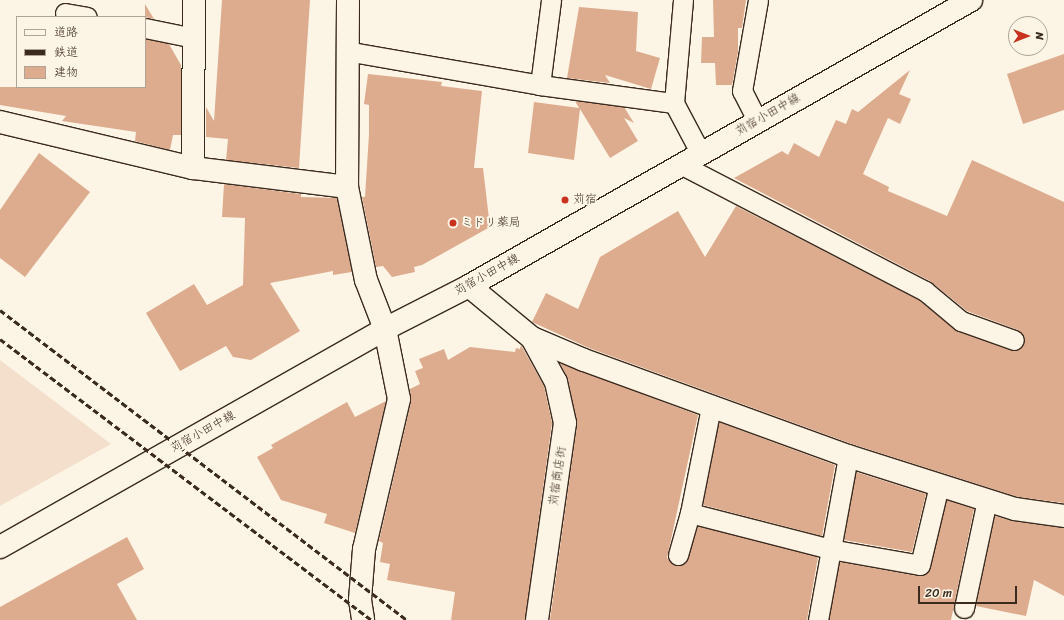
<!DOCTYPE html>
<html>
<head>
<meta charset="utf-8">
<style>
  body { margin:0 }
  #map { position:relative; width:1064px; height:620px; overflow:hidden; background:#fcf5e5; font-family:Sriracha,"Klee One",sans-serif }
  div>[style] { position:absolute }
  .built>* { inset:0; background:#f3dfcb }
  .building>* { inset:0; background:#ddac8f }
  .roads { filter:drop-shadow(1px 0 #3b2a1e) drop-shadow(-1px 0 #3b2a1e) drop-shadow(0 1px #3b2a1e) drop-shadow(0 -1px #3b2a1e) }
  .lane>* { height:19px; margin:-9.5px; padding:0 9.5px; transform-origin:9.5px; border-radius:9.5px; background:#fcf5e5 }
  .street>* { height:22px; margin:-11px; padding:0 11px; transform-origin:11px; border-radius:11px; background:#fcf5e5 }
  .secondary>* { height:22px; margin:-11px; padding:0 11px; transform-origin:11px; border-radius:11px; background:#fcf5e5 }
  .rail>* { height:3px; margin-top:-1.5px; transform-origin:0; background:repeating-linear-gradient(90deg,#3b2a1e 0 6px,transparent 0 9px) }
  .dots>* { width:11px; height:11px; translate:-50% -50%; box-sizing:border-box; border:2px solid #fcf5e5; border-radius:50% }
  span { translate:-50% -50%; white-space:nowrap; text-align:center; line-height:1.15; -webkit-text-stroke:4px #fcf5e5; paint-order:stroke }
  .street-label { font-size:12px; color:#3b2a1e }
  .poi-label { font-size:12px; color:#3b2a1e }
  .left { translate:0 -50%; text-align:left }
  .legend { position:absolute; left:16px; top:16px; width:130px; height:72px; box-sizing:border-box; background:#fcf5e5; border:1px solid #afa495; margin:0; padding:5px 7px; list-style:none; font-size:12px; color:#3b2a1e }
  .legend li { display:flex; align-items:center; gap:8px; height:20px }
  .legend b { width:20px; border:1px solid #afa495 }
  .north { position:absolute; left:1008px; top:16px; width:40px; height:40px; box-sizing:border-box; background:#fcf5e5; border:1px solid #afa495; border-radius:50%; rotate:90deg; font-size:11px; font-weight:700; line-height:16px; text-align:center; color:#3b2a1e }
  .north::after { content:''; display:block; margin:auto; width:14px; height:18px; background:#c8321e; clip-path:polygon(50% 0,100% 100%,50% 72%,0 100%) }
  .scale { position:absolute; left:918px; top:586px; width:99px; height:18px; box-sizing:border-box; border:2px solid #3b2a1e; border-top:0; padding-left:5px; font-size:12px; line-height:14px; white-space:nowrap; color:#3b2a1e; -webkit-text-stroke:3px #fcf5e5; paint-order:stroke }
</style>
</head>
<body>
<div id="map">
  <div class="built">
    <div style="clip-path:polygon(0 360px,111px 444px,0 506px)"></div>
  </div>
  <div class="building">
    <div style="clip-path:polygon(222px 0,310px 0,299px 168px,226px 160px,228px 139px,206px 137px,206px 107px,214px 121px)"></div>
    <div style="clip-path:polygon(713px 0,746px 0,742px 28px,738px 28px,738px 52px,732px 85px,716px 85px,715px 63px,701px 63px,702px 37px,714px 37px)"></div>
    <div style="clip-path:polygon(145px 4px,154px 19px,145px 17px)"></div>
    <div style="clip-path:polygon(579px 7px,638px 12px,636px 51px,660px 58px,651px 89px,605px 75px,610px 83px,567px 78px)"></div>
    <div style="clip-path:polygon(145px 39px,169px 44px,181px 65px,181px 135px,173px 135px,170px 150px,135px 141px,136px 132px,62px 121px,66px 116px,0 105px,0 87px,145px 87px)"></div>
    <div style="clip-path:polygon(1064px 54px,1064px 110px,1023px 124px,1007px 74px)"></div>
    <div style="clip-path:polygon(910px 70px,899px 94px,911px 99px,900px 124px,888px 118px,863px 174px,889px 187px,888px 191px,947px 216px,972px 160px,1064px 202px,1064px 503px,1018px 497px,852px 444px,589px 348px,532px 322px,546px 293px,578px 309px,600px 257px,678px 211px,705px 257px,736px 206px,919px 300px,957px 331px,1010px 350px,1021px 349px,1025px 338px,1018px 330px,967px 311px,930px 281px,734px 178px,782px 151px,788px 155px,794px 143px,819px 157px,836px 120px,846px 124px,852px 109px,858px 112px)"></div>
    <div style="clip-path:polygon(368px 74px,442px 82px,441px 86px,482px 91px,474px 168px,483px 168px,490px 227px,422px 265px,414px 267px,415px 272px,392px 277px,383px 266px,376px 267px,362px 197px,365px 197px,369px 134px,369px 105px,364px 104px)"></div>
    <div style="clip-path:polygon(575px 101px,624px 107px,634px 123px,624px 118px,638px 141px,610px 158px,580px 109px,574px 160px,528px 153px,534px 102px,579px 108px)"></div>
    <div style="clip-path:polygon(39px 153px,90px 192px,25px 277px,0 258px,0 210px)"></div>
    <div style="clip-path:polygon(224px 184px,301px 194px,301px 197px,337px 198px,352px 272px,333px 275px,333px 271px,270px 283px,300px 331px,251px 360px,233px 357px,226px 346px,180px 371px,146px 313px,194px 284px,207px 305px,243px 285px,245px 218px,222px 217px)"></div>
    <div style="clip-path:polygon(521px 345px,544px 386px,552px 423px,525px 620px,451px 620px,455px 592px,387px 580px,390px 564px,380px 562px,383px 543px,379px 541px,411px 402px,410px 389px,420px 384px,415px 371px,423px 368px,419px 359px,444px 349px,448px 360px,470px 347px,515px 352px,516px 348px,520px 349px)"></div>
    <div style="clip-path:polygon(560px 363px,698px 415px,667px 558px,675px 566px,686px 563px,698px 526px,818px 557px,807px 620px,550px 620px,577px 425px,568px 379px)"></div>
    <div style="clip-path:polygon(386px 401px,355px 533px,324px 523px,327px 514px,281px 500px,257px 457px,273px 448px,271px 445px,347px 402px,355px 417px)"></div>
    <div style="clip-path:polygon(719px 422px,835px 465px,822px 536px,703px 505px)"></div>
    <div style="clip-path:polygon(856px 472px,926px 494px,912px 552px,844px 540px)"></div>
    <div style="clip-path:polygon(947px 500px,974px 509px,951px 620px,829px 620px,840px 562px,918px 576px,928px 573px)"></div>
    <div style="clip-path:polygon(995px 516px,1013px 521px,1064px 528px,1064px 596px,1034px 580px,1026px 616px,976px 606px)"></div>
    <div style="clip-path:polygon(127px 537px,144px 569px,117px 584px,137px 620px,0 620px,0 607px)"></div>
  </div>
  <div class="roads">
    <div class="lane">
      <div style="left:683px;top:0;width:103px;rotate:95deg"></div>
      <div style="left:674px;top:103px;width:58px;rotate:62.1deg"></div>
      <div style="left:65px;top:13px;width:22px;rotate:10deg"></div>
      <div style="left:145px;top:28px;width:50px;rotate:11.5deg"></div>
      <div style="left:346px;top:51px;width:197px;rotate:9.9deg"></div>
      <div style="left:540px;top:85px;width:135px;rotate:7.7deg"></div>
      <div style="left:540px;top:85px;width:86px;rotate:-82.6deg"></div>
      <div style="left:757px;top:120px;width:33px;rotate:-117deg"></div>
      <div style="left:742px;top:91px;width:92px;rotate:-80deg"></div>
      <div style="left:682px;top:165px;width:274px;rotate:27.4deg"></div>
      <div style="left:925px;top:291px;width:47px;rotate:39.8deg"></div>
      <div style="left:961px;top:321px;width:56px;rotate:19.7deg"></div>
      <div style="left:690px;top:513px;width:145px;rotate:14.4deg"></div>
      <div style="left:830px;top:549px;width:91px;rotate:10.1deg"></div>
      <div style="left:920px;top:565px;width:82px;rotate:-76.6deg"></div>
      <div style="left:678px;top:555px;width:44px;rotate:-74.1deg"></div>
      <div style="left:690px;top:513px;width:108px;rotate:-78.8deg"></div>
      <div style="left:964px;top:608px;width:110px;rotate:-78deg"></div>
      <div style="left:818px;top:620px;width:167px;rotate:-79.6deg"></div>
    </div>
    <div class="street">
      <div style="left:348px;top:0;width:187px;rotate:90.3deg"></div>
      <div style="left:347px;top:187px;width:95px;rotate:78.5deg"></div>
      <div style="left:366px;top:280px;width:53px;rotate:68.8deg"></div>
      <div style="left:385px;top:329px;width:71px;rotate:78.7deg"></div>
      <div style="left:399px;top:399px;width:154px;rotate:103.1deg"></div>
      <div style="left:364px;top:549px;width:51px;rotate:94.5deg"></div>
      <div style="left:360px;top:600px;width:20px;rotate:81deg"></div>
      <div style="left:0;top:122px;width:198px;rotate:13.4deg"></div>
      <div style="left:193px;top:168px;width:155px;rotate:7deg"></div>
      <div style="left:193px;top:168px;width:168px;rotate:-89.7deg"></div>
      <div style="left:469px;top:286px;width:82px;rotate:39.5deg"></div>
      <div style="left:532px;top:338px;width:56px;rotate:22.9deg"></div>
      <div style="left:584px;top:360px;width:281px;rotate:20deg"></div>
      <div style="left:848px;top:456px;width:175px;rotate:17.6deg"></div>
      <div style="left:1015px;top:509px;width:49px;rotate:8.1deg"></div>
      <div style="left:532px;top:338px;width:50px;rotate:61.4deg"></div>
      <div style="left:556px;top:382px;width:42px;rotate:77.6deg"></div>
      <div style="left:565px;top:423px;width:199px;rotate:98.1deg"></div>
    </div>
    <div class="secondary">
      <div style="left:0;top:547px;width:442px;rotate:-29.5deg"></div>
      <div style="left:385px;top:329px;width:94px;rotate:-27.1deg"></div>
      <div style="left:469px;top:286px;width:578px;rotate:-29.67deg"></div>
    </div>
  </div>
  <div class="rail">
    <div style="left:0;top:310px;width:512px;rotate:37.3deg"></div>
    <div style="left:0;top:339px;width:465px;rotate:37.1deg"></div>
  </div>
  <div class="dots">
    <div style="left:565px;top:200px;background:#c8321e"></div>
    <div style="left:453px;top:223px;background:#c8321e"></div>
  </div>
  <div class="street-label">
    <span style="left:768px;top:115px;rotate:-30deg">苅宿小田中線</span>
    <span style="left:487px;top:275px;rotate:-29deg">苅宿小田中線</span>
    <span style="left:203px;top:432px;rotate:-29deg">苅宿小田中線</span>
    <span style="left:558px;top:476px;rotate:-82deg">苅宿商店街</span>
  </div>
  <div class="poi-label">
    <span class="left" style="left:573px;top:200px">苅宿</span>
    <span class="left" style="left:461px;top:223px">ミドリ薬局</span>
  </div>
  <ul class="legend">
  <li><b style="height:5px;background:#fcf5e5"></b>道路</li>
  <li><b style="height:5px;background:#3b2a1e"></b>鉄道</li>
  <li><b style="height:11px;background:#ddac8f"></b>建物</li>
  </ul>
  <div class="north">N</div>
  <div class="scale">20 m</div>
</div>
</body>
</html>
